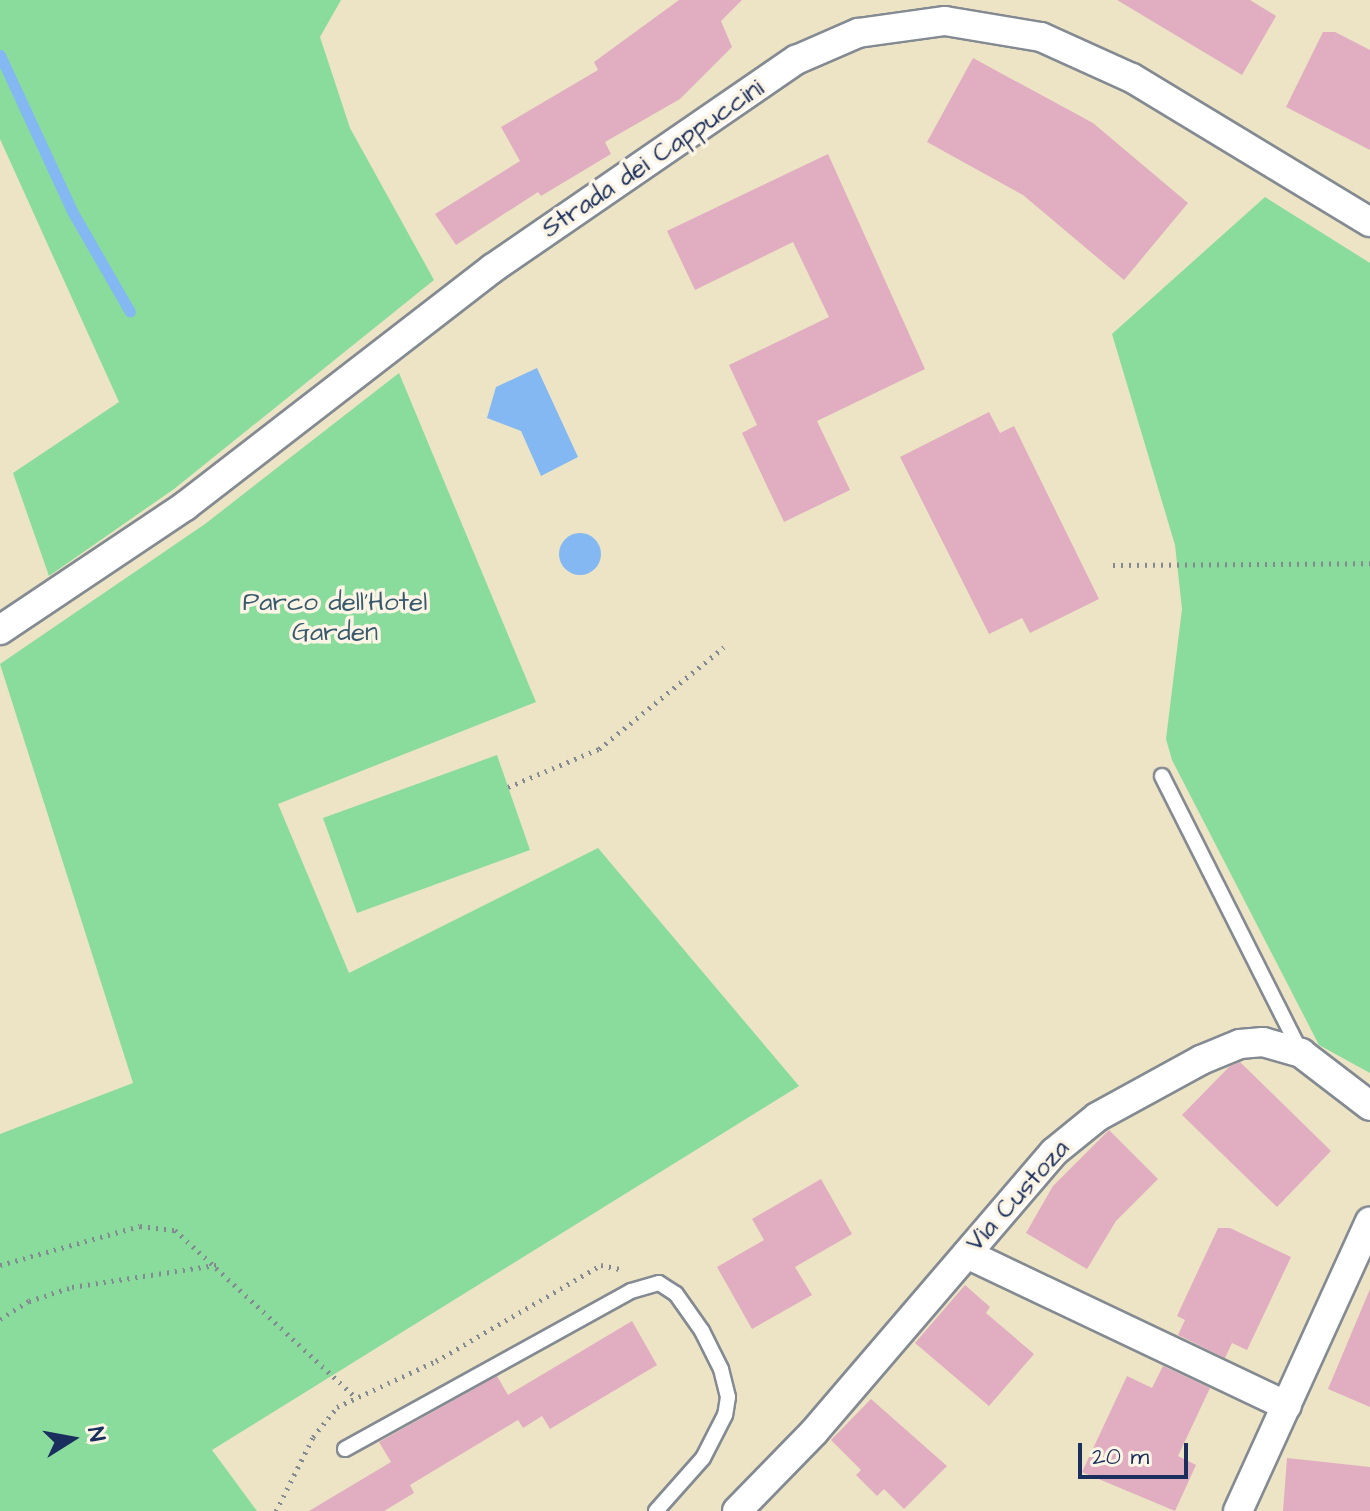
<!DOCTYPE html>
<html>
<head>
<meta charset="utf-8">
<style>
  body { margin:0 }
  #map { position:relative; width:1370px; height:1511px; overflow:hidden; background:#ece4c5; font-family:"Architects Daughter",sans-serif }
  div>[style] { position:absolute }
  .green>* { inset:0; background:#8adc9d }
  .water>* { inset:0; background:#83b8f2 }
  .round { border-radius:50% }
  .stream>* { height:11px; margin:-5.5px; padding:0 5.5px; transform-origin:5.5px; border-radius:5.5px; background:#83b8f2 }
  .building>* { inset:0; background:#e1aec1 }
  .path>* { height:5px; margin-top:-2.5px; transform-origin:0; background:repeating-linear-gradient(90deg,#848a92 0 2px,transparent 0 8px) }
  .roads { filter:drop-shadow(2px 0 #848a92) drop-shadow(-2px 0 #848a92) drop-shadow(0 2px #848a92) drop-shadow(0 -2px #848a92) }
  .service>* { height:14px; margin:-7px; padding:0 7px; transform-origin:7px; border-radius:7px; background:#fff }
  .minor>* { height:28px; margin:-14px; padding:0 14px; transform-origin:14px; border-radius:14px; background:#fff }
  span { translate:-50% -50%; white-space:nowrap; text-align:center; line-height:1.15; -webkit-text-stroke:7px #fcf5e5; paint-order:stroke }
  .street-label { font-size:26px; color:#1b2f5e }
  .park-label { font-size:26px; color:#375a6e }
  .north { position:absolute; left:32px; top:1399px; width:80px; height:80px; -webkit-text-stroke:6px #fcf5e5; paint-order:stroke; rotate:79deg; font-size:22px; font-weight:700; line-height:32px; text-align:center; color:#1b2f5e }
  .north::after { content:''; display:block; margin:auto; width:28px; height:36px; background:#1b2f5e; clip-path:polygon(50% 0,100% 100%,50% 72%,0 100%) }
  .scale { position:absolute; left:1078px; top:1443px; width:110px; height:36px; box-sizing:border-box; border:4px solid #1b2f5e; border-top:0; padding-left:10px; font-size:24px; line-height:28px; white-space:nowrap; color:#1b2f5e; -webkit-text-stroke:6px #fcf5e5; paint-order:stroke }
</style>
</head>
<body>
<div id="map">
  <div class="green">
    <div style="clip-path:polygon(0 0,341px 0,320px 37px,350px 128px,434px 280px,174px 489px,49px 576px,13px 473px,119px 402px,0 139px)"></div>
    <div style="clip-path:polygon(1265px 197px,1370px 263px,1370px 1073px,1319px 1045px,1172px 760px,1166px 739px,1182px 609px,1175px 545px,1112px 334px)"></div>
    <div style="clip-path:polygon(399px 373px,536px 702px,278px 804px,349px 973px,598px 848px,799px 1086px,212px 1450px,257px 1511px,0 1511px,0 1134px,133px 1083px,0 664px,205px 524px)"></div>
    <div style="clip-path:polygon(497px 755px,530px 850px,357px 913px,323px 818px)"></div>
  </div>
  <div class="water">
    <div style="clip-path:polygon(537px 368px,578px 457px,541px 476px,521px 431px,487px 418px,496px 387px)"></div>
    <div class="round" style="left:559px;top:533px;width:42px;height:42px"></div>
  </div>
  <div class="stream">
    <div style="left:0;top:55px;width:172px;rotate:65.2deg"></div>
    <div style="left:72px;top:211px;width:116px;rotate:60.1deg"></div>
  </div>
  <div class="building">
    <div style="clip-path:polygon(679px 0,742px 0,721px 21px,732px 47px,680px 99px,605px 142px,611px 154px,541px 196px,538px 192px,456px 245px,435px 214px,520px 161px,501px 127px,598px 70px,594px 62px)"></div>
    <div style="clip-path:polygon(1117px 0,1250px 0,1276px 16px,1242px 75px)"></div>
    <div style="clip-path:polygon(1323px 32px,1335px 32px,1370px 50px,1370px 150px,1286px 107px)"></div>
    <div style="clip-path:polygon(973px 58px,1093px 123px,1188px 203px,1124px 280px,1023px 195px,927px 142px)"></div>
    <div style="clip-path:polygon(828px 154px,925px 369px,817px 421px,850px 490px,784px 522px,742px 433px,757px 425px,729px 365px,829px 317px,793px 242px,695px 290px,667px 231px)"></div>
    <div style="clip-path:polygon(989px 412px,1000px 433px,1014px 426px,1099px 599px,1030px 633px,1022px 618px,989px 634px,900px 457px)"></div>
    <div style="clip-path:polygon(1240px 1062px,1331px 1151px,1277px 1207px,1182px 1115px,1229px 1067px)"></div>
    <div style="clip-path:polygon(1109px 1130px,1158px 1179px,1116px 1221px,1087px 1269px,1026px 1233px,1053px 1186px)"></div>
    <div style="clip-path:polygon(821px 1179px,852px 1234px,795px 1267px,812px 1295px,752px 1329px,717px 1267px,764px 1240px,752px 1219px)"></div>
    <div style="clip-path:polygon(1218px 1228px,1230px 1228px,1291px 1257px,1247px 1350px,1232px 1343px,1225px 1358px,1178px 1335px,1185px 1320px,1177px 1316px)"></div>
    <div style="clip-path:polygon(965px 1285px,990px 1307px,986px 1313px,1034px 1354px,989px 1406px,915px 1343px)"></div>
    <div style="clip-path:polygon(1370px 1289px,1370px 1407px,1328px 1389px)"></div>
    <div style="clip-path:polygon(632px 1321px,657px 1365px,550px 1429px,542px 1416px,523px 1428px,518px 1420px,410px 1485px,414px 1493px,384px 1511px,309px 1511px,391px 1462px,379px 1442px,497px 1376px,508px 1395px)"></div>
    <div style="clip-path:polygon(1163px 1366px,1210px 1388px,1178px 1456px,1196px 1465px,1175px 1511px,1082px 1472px,1127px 1376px,1152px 1388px)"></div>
    <div style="clip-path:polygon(871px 1399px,947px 1466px,904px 1509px,884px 1489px,877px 1496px,856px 1475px,861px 1470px,831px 1440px)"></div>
    <div style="clip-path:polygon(1287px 1458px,1370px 1467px,1370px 1511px,1283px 1511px)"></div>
  </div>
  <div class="path">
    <div style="left:1113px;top:565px;width:257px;rotate:-0.4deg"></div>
    <div style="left:508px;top:787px;width:99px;rotate:-22.7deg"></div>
    <div style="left:599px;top:749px;width:161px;rotate:-39.2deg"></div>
    <div style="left:0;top:1265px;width:145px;rotate:-15.6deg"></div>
    <div style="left:140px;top:1226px;width:35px;rotate:7deg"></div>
    <div style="left:175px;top:1230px;width:244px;rotate:42.8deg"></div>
    <div style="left:0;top:1319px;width:34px;rotate:-32deg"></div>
    <div style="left:29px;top:1301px;width:45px;rotate:-18deg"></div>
    <div style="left:72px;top:1287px;width:146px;rotate:-8.7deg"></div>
    <div style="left:276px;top:1511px;width:83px;rotate:-63.4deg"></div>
    <div style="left:313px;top:1437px;width:38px;rotate:-51deg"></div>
    <div style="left:337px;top:1407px;width:109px;rotate:-24.9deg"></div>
    <div style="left:436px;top:1361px;width:191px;rotate:-30.2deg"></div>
    <div style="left:601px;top:1265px;width:19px;rotate:12deg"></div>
  </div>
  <div class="roads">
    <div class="service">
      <div style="left:1162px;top:776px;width:309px;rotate:63.3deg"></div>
      <div style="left:345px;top:1449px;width:327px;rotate:-28.9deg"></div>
      <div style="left:631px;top:1291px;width:29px;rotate:-16deg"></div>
      <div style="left:659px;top:1283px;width:20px;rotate:33deg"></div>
      <div style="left:676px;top:1294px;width:45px;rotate:54.9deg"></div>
      <div style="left:702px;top:1331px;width:42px;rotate:63.4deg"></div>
      <div style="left:721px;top:1369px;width:29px;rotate:76deg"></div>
      <div style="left:728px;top:1397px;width:18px;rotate:99deg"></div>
      <div style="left:725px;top:1415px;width:48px;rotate:117.1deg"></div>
      <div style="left:703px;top:1458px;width:71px;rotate:131.6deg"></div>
    </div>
    <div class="minor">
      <div style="left:0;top:630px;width:223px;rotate:-33.8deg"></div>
      <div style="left:185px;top:506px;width:389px;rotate:-37.7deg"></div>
      <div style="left:493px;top:268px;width:368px;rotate:-34.5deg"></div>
      <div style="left:796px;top:60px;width:68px;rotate:-23.5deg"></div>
      <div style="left:858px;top:33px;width:88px;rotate:-7.9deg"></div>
      <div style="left:945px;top:21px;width:97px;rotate:9.5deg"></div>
      <div style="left:1041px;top:37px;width:100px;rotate:24.3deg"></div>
      <div style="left:1132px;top:78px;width:278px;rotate:31.2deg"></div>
      <div style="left:967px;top:1254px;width:354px;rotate:25.4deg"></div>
      <div style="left:737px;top:1511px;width:110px;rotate:-45.7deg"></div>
      <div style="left:814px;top:1432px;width:369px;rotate:-49.4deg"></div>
      <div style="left:1054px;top:1152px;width:55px;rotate:-39.1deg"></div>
      <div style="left:1097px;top:1117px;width:119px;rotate:-28.7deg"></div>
      <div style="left:1201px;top:1060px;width:42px;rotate:-22.3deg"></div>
      <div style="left:1240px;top:1044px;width:23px;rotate:-5deg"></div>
      <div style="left:1263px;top:1042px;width:40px;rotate:16deg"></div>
      <div style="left:1301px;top:1053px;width:87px;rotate:37.5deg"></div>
      <div style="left:1238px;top:1511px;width:318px;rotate:-65.5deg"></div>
    </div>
  </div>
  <div class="street-label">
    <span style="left:653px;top:159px;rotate:-34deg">Strada dei Cappuccini</span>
    <span style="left:1018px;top:1196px;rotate:-48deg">Via Custoza</span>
  </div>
  <div class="park-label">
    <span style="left:335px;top:618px">Parco dell'Hotel<br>Garden</span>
  </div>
  <div class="north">N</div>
  <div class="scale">20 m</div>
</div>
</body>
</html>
